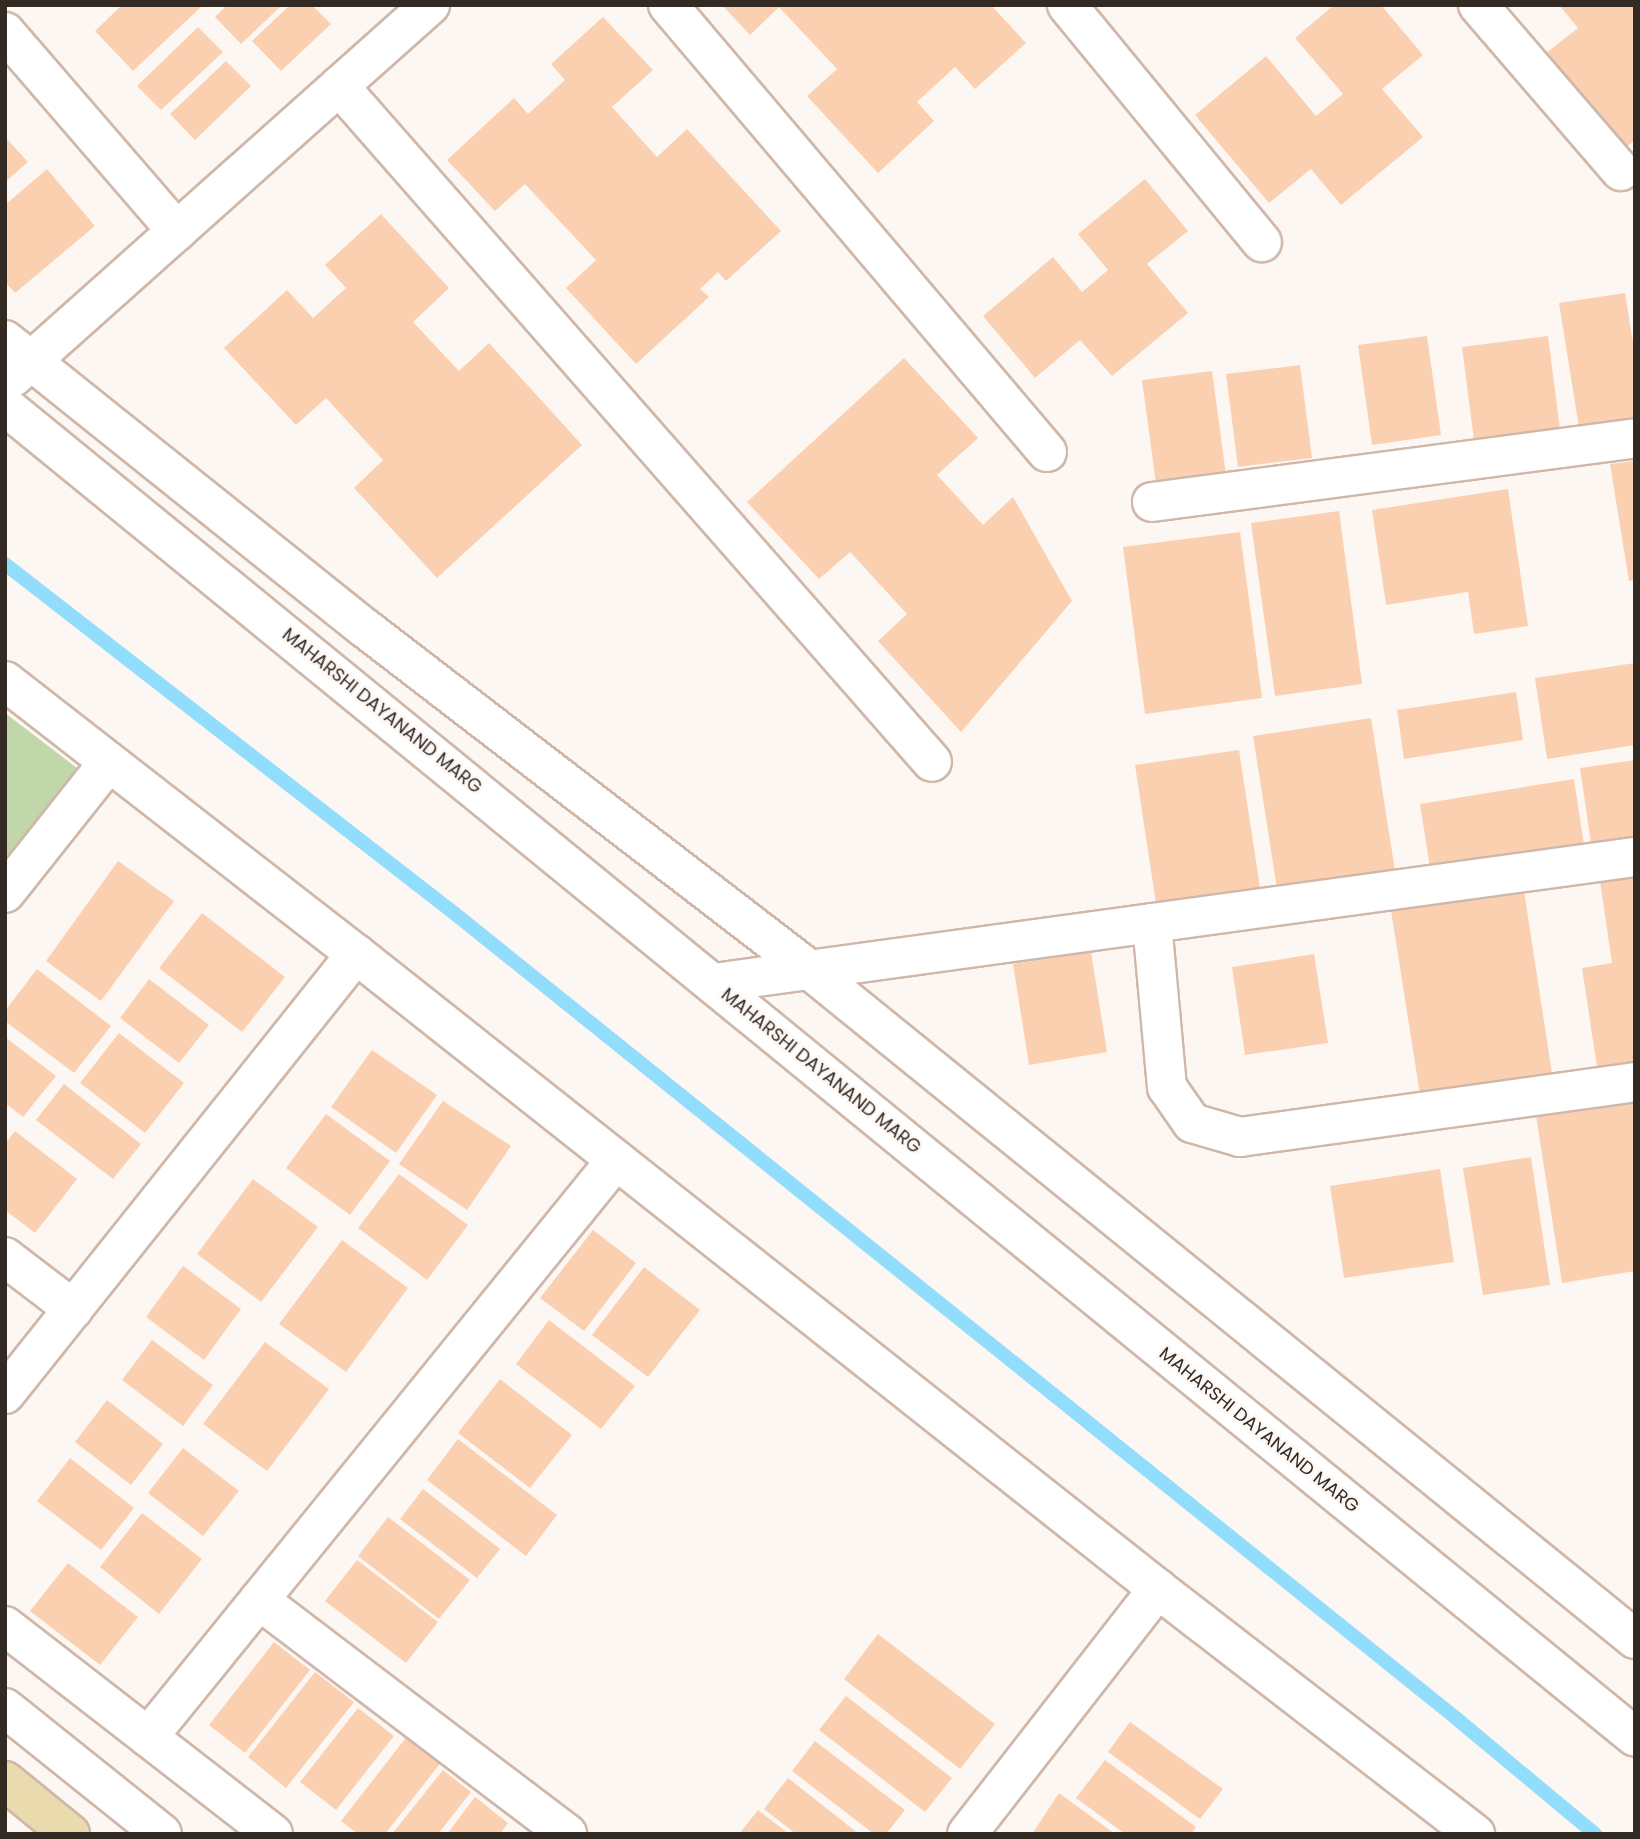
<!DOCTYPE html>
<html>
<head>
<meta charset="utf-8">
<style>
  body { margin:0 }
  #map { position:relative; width:1640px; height:1839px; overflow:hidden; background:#fdf7f4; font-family:Poppins,sans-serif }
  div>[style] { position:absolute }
  .green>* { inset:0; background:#c1d6a9 }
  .stream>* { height:14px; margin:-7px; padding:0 7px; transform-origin:7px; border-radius:7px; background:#92dcfc }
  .building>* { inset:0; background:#fbd0b0 }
  .roads { filter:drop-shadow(2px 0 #cfb7a9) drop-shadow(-2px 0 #cfb7a9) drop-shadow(0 2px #cfb7a9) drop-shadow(0 -2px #cfb7a9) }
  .minor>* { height:38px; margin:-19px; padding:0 19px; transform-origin:19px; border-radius:19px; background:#fff }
  .major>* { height:38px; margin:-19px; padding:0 19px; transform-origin:19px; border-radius:19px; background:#e9dbae }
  span { translate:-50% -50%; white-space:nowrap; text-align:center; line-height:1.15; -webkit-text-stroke:5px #fdf7f4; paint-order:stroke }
  .street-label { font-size:18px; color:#332a24 }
  .frame { position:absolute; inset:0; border:7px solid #332a24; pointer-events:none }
</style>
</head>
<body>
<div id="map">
  <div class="green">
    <div style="clip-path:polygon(5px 713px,77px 768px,5px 859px)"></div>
  </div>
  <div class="stream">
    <div style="left:5px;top:564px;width:569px;rotate:37.86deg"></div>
    <div style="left:454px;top:913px;width:1287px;rotate:38.78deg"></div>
    <div style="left:1457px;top:1719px;width:180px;rotate:39.8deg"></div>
  </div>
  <div class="building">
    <div style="clip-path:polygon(122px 5px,199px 5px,201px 7px,133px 71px,95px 31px)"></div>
    <div style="clip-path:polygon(227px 5px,282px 5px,241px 44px,215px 17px)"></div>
    <div style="clip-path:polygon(290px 5px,312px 5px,331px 24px,281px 71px,252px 41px)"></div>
    <div style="clip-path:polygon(722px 5px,991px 5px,1026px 43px,975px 89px,955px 67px,917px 102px,934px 121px,878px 173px,807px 96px,837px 69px,779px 7px,750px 35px)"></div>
    <div style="clip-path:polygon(1334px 5px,1381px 5px,1423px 55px,1382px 89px,1423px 137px,1341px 205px,1311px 169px,1269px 203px,1195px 115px,1266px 56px,1316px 116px,1343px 94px,1295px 38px)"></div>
    <div style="clip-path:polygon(1559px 5px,1635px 5px,1635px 140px,1624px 149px,1546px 53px,1578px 28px)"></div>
    <div style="clip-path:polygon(603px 17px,653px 70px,612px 107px,657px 157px,687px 129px,781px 231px,726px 281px,718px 272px,700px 289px,709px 297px,636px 364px,566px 288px,596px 260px,525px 184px,495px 211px,447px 160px,514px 98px,528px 114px,565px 80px,551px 64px)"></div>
    <div style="clip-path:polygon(198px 27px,223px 52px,161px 110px,137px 86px)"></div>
    <div style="clip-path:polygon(226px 61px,251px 86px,195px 140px,170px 114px)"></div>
    <div style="clip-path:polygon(5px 137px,28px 162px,5px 182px)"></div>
    <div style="clip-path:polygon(47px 169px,95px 226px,15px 293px,5px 282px,5px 205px)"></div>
    <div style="clip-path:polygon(1145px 179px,1188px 231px,1147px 264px,1188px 313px,1112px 376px,1080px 340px,1035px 378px,983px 316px,1053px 257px,1082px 292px,1108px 270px,1078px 234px)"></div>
    <div style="clip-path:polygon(381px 214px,449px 288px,413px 322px,459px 371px,489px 343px,582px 445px,437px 578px,354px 488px,383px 460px,326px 398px,296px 425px,224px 348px,287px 290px,313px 318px,346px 288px,325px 265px)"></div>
    <div style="clip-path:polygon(1625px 293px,1635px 355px,1635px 425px,1580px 434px,1559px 303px)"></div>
    <div style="clip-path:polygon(1427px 336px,1441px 435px,1372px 445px,1358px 345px)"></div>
    <div style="clip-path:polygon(1548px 336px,1562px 445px,1476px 456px,1462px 347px)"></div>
    <div style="clip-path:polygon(904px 358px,978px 438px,937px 475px,983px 525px,1013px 497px,1072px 601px,961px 732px,878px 641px,907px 614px,850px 552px,819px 579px,747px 502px)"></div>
    <div style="clip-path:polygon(1300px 365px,1312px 458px,1238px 467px,1226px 374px)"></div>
    <div style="clip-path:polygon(1212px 371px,1226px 475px,1156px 484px,1142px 380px)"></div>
    <div style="clip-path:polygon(1635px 461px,1635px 580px,1629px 581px,1610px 464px)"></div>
    <div style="clip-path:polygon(1508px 489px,1528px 626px,1474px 634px,1468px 592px,1386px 605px,1372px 510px)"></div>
    <div style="clip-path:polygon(1339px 511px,1362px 684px,1275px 696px,1251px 523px)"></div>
    <div style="clip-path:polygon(1240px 532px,1262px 698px,1145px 714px,1123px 547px)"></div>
    <div style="clip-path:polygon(1635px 663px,1635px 745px,1547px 759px,1535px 678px)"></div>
    <div style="clip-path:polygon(1516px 692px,1523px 740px,1404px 759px,1397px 710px)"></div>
    <div style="clip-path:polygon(1371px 718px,1396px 877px,1278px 895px,1253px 736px)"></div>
    <div style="clip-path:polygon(1239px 750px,1261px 894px,1157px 910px,1135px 765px)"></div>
    <div style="clip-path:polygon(1635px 760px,1635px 844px,1592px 850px,1580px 768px)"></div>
    <div style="clip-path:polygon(1574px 779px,1585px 852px,1431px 875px,1420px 804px)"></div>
    <div style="clip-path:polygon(118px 861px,174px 901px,101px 1001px,46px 961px)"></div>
    <div style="clip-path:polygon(1635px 862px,1635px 1069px,1598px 1074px,1582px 968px,1612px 963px,1598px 868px)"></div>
    <div style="clip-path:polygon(1523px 884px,1554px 1087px,1422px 1107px,1390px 904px)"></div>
    <div style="clip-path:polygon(202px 913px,285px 977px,242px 1032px,159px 968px)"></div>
    <div style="clip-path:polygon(1091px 952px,1107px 1052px,1029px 1065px,1013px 964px)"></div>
    <div style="clip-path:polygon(1314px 954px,1328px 1043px,1245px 1055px,1232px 967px)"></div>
    <div style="clip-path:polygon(37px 969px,111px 1026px,74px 1073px,5px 1021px,5px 1011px)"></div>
    <div style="clip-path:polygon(149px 979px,209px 1025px,179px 1063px,120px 1018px)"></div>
    <div style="clip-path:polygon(119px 1033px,184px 1083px,145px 1133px,80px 1083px)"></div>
    <div style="clip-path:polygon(5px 1037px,56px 1076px,23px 1117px,5px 1103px)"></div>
    <div style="clip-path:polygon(372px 1050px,437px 1095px,396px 1153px,331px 1107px)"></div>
    <div style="clip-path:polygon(64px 1084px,141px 1144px,113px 1179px,36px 1120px)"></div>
    <div style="clip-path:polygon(1635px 1093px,1635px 1271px,1562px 1283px,1535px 1109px)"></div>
    <div style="clip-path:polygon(443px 1101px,511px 1146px,467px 1210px,399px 1164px)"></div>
    <div style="clip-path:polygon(326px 1114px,390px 1161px,350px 1215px,286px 1168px)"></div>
    <div style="clip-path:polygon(15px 1131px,77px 1179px,35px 1233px,5px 1210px,5px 1144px)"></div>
    <div style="clip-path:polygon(1531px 1157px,1550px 1285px,1483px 1295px,1463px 1168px)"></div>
    <div style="clip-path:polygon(1440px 1169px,1454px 1262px,1344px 1278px,1330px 1186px)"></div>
    <div style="clip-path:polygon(399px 1174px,468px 1225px,427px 1280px,358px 1228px)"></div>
    <div style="clip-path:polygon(253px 1179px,318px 1227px,261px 1302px,197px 1254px)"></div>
    <div style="clip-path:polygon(593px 1230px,636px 1263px,584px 1331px,540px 1298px)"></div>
    <div style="clip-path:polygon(342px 1240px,408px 1288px,346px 1372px,279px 1324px)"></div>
    <div style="clip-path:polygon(183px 1266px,241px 1309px,204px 1360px,146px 1317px)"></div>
    <div style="clip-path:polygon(644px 1267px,700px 1310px,648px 1377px,592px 1335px)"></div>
    <div style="clip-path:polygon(549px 1320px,635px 1386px,601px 1429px,516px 1364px)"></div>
    <div style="clip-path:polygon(152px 1340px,213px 1385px,183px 1426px,122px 1380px)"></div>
    <div style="clip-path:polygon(265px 1342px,329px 1389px,267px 1471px,203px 1424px)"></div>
    <div style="clip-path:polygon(500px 1379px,572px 1435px,530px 1488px,458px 1433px)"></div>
    <div style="clip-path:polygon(107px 1400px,163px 1444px,131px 1485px,75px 1442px)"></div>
    <div style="clip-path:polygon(458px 1439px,557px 1515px,526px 1556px,427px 1480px)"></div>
    <div style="clip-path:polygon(183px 1448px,239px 1491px,203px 1536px,148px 1493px)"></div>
    <div style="clip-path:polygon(70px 1458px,134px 1508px,101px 1550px,37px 1501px)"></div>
    <div style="clip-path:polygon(423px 1489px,500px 1549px,477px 1578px,400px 1519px)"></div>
    <div style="clip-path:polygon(142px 1513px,202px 1559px,159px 1614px,100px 1567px)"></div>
    <div style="clip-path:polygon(388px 1517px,470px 1580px,439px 1619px,358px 1556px)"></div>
    <div style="clip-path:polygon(357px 1560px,438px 1622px,406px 1663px,325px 1601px)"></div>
    <div style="clip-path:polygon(68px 1563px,138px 1617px,100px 1665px,30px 1611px)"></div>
    <div style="clip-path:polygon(878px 1634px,995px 1724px,960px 1769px,844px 1679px)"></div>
    <div style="clip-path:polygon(274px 1642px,310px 1670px,245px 1753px,209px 1725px)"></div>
    <div style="clip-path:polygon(315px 1672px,354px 1702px,286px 1788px,248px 1757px)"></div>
    <div style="clip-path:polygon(846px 1696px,952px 1778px,925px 1812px,819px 1730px)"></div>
    <div style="clip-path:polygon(358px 1708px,394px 1736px,336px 1810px,300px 1782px)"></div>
    <div style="clip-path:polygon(1130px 1722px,1223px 1789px,1200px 1819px,1108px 1752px)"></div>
    <div style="clip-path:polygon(412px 1730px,446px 1756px,385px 1834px,358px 1834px,341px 1821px)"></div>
    <div style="clip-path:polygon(815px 1741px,905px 1810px,886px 1834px,874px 1834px,792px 1771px)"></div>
    <div style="clip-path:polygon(1105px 1760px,1196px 1827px,1191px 1834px,1125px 1834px,1076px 1798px)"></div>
    <div style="clip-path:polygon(443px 1770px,471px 1792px,438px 1834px,392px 1834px)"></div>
    <div style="clip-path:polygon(788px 1778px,859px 1834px,796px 1834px,764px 1809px)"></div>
    <div style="clip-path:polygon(1059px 1793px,1115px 1834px,1032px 1834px)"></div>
    <div style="clip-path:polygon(475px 1797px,508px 1823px,500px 1834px,447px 1834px)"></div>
    <div style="clip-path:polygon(758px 1810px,789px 1834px,739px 1834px)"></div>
  </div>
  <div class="roads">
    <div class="minor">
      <div style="left:668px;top:5px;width:586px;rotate:49.71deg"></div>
      <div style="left:1067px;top:5px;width:307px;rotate:50.6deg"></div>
      <div style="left:1478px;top:5px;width:219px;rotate:49.3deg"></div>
      <div style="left:5px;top:32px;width:263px;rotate:49.2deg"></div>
      <div style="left:339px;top:86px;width:899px;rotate:48.74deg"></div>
      <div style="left:5px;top:340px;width:462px;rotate:38.7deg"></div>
      <div style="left:366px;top:629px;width:561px;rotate:37.54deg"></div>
      <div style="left:811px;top:971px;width:1061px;rotate:39.03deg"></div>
      <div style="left:13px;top:377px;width:559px;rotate:-41.74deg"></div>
      <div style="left:5px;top:406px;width:2104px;rotate:39.23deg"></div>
      <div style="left:1152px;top:502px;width:487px;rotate:-7.5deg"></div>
      <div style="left:5px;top:681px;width:445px;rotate:37.9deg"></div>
      <div style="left:356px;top:954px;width:1023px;rotate:38.37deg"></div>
      <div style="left:1158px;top:1589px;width:401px;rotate:37.7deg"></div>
      <div style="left:5px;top:893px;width:167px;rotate:-51.6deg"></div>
      <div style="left:1152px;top:923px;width:165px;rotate:84.8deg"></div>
      <div style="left:1167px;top:1087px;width:44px;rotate:55.2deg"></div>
      <div style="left:1192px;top:1123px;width:50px;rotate:16.3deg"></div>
      <div style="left:1240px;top:1137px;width:399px;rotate:-7.9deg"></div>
      <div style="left:714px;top:983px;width:930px;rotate:-7.79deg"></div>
      <div style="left:5px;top:1257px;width:86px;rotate:37.4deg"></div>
      <div style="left:5px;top:1394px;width:563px;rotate:-51.42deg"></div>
      <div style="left:259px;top:1600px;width:387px;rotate:37.2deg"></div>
      <div style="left:5px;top:1626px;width:339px;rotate:37.8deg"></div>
      <div style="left:5px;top:1708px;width:201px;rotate:38.7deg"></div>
      <div style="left:148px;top:1737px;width:743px;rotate:-50.95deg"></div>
      <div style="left:967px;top:1834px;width:311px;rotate:-52.1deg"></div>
    </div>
    <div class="major">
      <div style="left:5px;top:1781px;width:84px;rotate:39.2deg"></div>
    </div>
  </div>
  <div class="street-label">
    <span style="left:382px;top:711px;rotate:39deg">MAHARSHI DAYANAND MARG</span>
    <span style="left:821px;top:1071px;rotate:39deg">MAHARSHI DAYANAND MARG</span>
    <span style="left:1259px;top:1430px;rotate:39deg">MAHARSHI DAYANAND MARG</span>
  </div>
  <div class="frame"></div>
</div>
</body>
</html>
